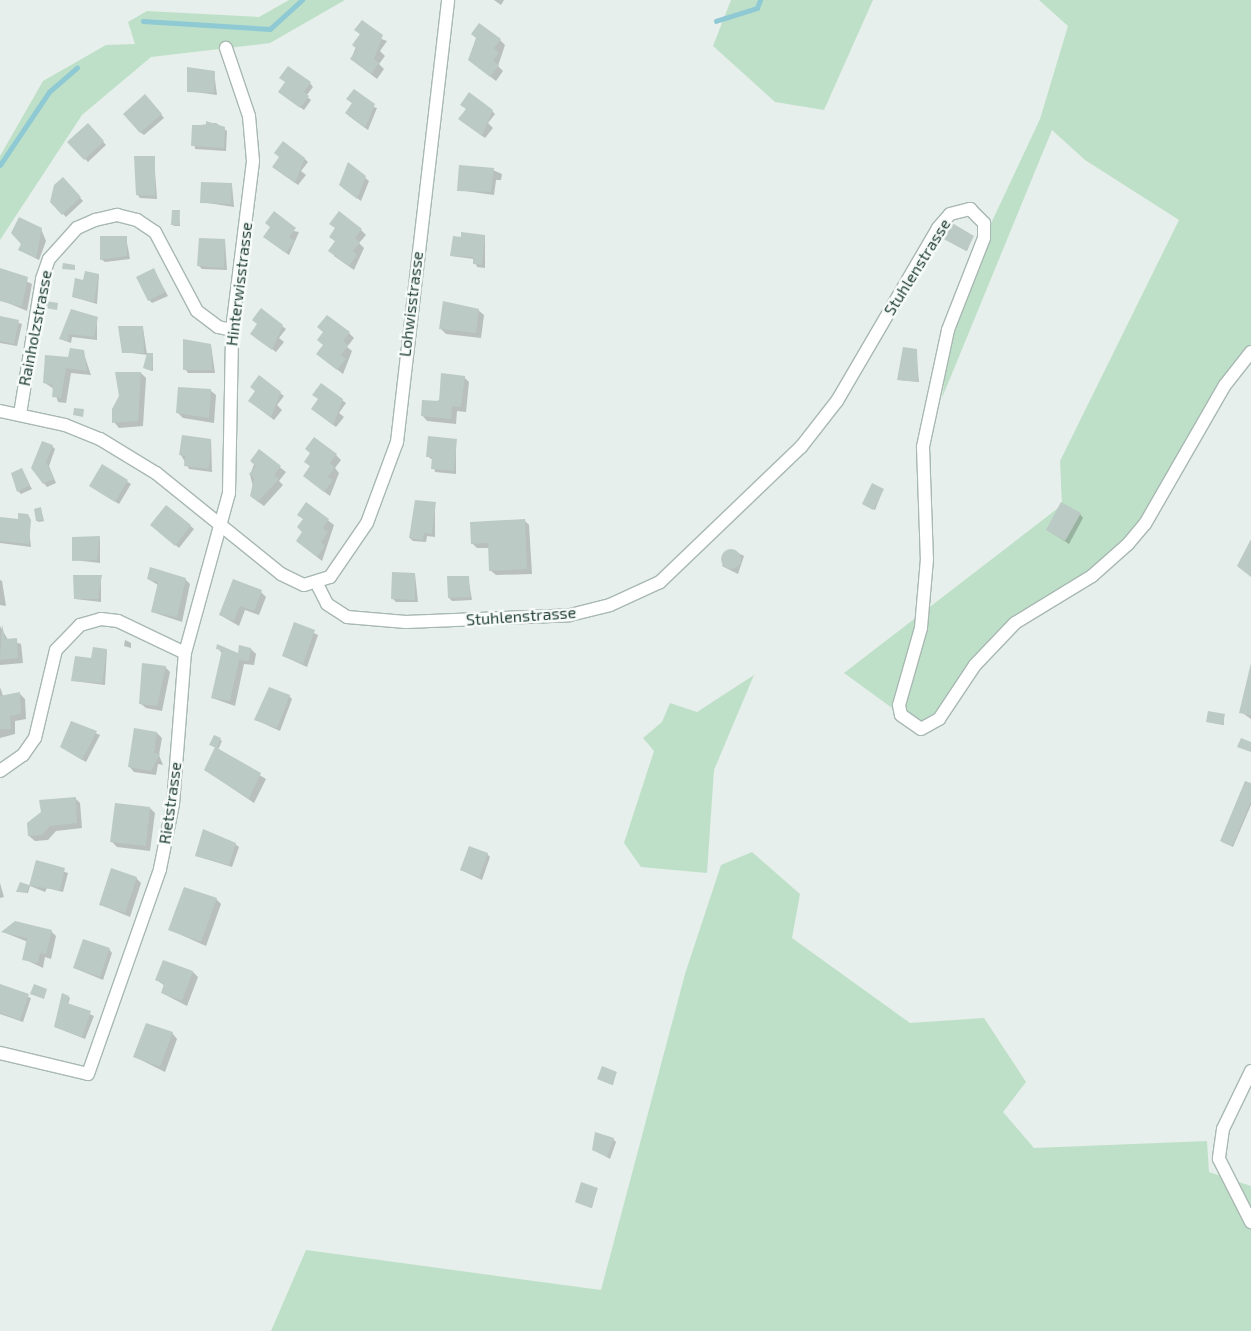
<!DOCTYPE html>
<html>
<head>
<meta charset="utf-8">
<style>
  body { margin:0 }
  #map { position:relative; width:1251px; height:1331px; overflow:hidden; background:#e6efeb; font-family:"Exo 2",sans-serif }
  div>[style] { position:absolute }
  .green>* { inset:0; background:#bfe0c8 }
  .shadow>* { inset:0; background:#0003 }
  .stream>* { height:4.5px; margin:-2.25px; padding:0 2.25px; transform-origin:2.25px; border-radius:2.25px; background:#8ec9d4 }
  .building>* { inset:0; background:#bbcac4 }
  .round { border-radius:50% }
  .roads { filter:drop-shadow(1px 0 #a8b8b2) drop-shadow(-1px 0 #a8b8b2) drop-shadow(0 1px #a8b8b2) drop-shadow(0 -1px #a8b8b2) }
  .street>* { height:12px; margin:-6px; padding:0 6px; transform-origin:6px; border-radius:6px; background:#fff }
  span { translate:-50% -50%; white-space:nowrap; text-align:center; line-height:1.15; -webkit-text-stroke:5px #f7fbf9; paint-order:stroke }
  .street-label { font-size:16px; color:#24423a }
</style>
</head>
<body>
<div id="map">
  <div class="green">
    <div style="clip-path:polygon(289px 0,345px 0,270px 43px,151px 57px,82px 115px,0 240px,0 156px,43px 81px,106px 45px,135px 44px,128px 22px,147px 11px,259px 17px)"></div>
    <div style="clip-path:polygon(731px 0,873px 0,824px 110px,775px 102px,713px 46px)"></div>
    <div style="clip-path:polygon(1039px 0,1251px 0,1251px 352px,1128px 544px,1015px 623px,921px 729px,844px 673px,1062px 505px,1060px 461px,1179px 220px,1085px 160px,1052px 130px,942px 398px,956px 298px,1040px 119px,1068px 26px)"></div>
    <div style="clip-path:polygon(754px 675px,714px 770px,707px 873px,641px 867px,624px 843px,654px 751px,643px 738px,662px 722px,670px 703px,697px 712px)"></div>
    <div style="clip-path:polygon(752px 852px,800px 894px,792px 938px,910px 1023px,984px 1018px,1026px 1082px,1003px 1112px,1034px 1148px,1207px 1141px,1209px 1172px,1251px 1186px,1251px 1331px,271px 1331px,306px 1250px,601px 1290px,685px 974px,721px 865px)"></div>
  </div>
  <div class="shadow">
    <div style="clip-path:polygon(494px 0,504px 0,501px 5px)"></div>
    <div style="clip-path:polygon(356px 30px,387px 41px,380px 51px,385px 56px,379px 64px,384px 69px,377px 79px,351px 59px,361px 35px)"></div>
    <div style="clip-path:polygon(500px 40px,505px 45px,498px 66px,503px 71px,496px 81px,469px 60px)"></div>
    <div style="clip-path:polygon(214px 72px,217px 95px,188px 91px)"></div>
    <div style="clip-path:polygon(310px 83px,313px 87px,306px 96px,311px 100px,304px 110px,283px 95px)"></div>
    <div style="clip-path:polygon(148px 99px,164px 118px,144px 135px,140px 132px)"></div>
    <div style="clip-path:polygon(348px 99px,377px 108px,368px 130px,349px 116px,353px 104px)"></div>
    <div style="clip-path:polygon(492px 111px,495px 114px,488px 123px,493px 128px,485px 138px,463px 122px)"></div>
    <div style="clip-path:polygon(216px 123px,227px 131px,226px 151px,195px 149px,193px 126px)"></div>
    <div style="clip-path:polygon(88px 125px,106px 145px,88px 162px,69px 142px)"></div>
    <div style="clip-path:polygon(154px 158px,157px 199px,140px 198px,137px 194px)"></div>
    <div style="clip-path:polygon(305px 159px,308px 162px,301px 171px,306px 175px,298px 185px,277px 170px)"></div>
    <div style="clip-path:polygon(348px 164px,369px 181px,361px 201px,343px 188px)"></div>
    <div style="clip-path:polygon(493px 170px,502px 174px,501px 180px,496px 180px,494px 195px,458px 190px)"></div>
    <div style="clip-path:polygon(63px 179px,83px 201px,66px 217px,52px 202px)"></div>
    <div style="clip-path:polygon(232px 185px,234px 207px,201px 202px)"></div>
    <div style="clip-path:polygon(179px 211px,180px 226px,174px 226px,173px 225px)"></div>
    <div style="clip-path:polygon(272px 227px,299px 232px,289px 255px,268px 240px)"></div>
    <div style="clip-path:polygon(41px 229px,46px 241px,39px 260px,19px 250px)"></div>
    <div style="clip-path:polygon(361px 230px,366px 235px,359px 243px,364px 248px,354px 270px,334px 256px,336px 242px,330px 237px)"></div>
    <div style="clip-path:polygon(485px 236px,485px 268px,477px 267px,474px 259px,451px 256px,462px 238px)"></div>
    <div style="clip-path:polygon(126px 237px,130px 259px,105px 262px,101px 259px)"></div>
    <div style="clip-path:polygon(973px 237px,967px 251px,946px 240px)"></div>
    <div style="clip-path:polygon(225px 240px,227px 270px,202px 269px,199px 266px)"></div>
    <div style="clip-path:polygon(0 269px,32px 284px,27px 311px,1px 300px)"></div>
    <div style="clip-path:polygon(154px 270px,168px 296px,152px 303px,149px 300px)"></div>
    <div style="clip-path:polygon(99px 275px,97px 304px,73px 297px,84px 281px)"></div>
    <div style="clip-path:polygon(478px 310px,484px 315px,481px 338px,446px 334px,441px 329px)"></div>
    <div style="clip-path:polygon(0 317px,22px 324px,17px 346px,0 343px)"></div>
    <div style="clip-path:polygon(97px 318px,97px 340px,72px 337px,71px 343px,60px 339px)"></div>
    <div style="clip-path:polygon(282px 326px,286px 329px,279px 338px,284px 342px,276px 352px,255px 337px)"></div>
    <div style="clip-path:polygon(143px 328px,147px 354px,153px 356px,153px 371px,146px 369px,148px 355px,123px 352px)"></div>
    <div style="clip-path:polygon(349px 333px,354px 338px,347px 347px,352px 351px,343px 374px,317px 354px)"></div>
    <div style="clip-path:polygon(211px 345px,215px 373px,188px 373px,185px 369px)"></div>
    <div style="clip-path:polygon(916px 350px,919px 382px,900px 380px,898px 379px)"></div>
    <div style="clip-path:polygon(83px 351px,91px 375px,71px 373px,66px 403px,58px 402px,54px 389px,45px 383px,69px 359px)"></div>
    <div style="clip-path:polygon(141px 373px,146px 378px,143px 426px,119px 428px,114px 422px)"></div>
    <div style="clip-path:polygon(464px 377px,469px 382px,466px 412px,457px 411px,456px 424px,427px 421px,422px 415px)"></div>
    <div style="clip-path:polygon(210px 390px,216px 395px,214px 423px,183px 418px,178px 413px)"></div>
    <div style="clip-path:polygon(280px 393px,284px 396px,277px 405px,282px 410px,274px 420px,253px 404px)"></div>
    <div style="clip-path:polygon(342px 400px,346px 403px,339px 413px,344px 417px,336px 427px,316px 412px)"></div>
    <div style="clip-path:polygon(211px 440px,212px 472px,189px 469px,181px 455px)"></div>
    <div style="clip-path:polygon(456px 440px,456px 474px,435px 472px,433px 460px,427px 456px)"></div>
    <div style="clip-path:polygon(52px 446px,55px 449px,49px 466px,56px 483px,47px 487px,32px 468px)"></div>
    <div style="clip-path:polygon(259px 451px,286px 472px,279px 481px,283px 485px,264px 506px,257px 501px,250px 475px)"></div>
    <div style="clip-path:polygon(336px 455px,341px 460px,335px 468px,339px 473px,330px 496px,310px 481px,311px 467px,306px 462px)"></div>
    <div style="clip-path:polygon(102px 466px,131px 484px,119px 504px,93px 488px)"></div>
    <div style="clip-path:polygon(21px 470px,32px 489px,21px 494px,18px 491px)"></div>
    <div style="clip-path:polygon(883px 490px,875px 510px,865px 505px)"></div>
    <div style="clip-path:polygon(435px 503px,435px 537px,427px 536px,426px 542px,413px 541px,410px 538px)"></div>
    <div style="clip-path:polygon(307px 504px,334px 525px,322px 561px,297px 541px,304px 532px)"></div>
    <div style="clip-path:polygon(167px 506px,194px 529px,179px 548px,155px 528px)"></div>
    <div style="clip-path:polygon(41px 509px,44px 521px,39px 522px,37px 521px)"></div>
    <div style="clip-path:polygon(1080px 514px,1083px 518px,1069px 544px,1047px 530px)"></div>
    <div style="clip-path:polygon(27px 515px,31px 547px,0 543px,0 518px,19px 520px)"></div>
    <div style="clip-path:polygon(524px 520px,529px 525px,532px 574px,496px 575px,490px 570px,489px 548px,477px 548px,472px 543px)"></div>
    <div style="clip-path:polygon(100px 538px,100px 563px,74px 560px)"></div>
    <div style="clip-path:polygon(730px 549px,744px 556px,738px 574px,722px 566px)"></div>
    <div style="clip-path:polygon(415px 574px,418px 602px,396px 602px,393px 599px)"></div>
    <div style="clip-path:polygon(101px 576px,101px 602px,75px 599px)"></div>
    <div style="clip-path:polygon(468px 577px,472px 600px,452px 601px,449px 598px)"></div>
    <div style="clip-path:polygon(148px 579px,185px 579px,190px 584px,182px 622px,152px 612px,158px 585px)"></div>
    <div style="clip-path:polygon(0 580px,2px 581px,6px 606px,0 605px)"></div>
    <div style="clip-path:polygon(261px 592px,266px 597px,259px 615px,245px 610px,239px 626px,220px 615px)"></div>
    <div style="clip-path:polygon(294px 624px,318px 635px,307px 667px,283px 656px)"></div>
    <div style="clip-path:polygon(0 626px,8px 640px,21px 644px,23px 663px,0 665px)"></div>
    <div style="clip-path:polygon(125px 640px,131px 643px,131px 648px,124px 646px)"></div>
    <div style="clip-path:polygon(218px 649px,239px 654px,251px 649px,256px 654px,254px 665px,244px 664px,235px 706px,212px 698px,222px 653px)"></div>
    <div style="clip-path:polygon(107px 650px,105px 685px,73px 681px)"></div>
    <div style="clip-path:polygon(1251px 665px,1251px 719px,1241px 712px)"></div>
    <div style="clip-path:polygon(165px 667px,170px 672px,162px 711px,146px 708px,140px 703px)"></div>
    <div style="clip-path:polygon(0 687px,3px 696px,19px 693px,25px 699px,26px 719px,15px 721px,15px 734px,0 738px)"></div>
    <div style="clip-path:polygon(289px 696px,292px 699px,280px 731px,256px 720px)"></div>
    <div style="clip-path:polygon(1224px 715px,1224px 725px,1208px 722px)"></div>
    <div style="clip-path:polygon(72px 723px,100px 735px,86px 762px,61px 747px)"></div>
    <div style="clip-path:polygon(157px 733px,162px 738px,159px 755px,163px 765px,158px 764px,156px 775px,134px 772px,129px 766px)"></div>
    <div style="clip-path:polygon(214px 736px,222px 741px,218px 750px,266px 779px,254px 803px,205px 770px,218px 748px,212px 746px)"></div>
    <div style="clip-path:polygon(1251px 785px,1251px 805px,1233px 847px,1222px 842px)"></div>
    <div style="clip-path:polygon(75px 798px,80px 803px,82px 828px,56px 831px,48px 840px,35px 841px,29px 836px)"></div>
    <div style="clip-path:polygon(150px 808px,155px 813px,150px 851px,117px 847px,112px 842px)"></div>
    <div style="clip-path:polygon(235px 844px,239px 847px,232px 867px,196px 856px)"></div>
    <div style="clip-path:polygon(487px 854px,490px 857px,482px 880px,461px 870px)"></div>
    <div style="clip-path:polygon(36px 862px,68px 873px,63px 892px,47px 888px,45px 892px,30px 886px,28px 893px,18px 892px,21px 884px,30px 886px)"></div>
    <div style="clip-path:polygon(136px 878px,141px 883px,130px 917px,101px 905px)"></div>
    <div style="clip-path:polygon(0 883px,4px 897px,0 898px)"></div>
    <div style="clip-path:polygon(216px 899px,221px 904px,206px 946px,170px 930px)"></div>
    <div style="clip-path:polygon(51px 931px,56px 936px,51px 959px,45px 957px,43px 968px,24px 959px,28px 942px,3px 932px)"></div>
    <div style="clip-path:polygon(109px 949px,112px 953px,103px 980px,74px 968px)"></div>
    <div style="clip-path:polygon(193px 972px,198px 977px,187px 1006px,162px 993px,165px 986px,157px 980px)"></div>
    <div style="clip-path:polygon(0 986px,31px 998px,23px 1022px,0 1014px)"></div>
    <div style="clip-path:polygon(62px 994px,70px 998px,68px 1004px,94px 1016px,85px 1039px,55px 1027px)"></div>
    <div style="clip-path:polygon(172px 1033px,177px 1039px,165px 1072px,135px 1057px)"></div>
    <div style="clip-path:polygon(616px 1073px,613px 1085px,600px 1080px)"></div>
    <div style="clip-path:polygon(613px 1139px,616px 1142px,610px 1159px,593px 1149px)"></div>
    <div style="clip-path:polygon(597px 1189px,592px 1208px,576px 1202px)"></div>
  </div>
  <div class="stream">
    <div style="left:143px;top:21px;width:127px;rotate:3.6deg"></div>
    <div style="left:270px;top:29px;width:43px;rotate:-42.2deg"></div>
    <div style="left:716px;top:21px;width:43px;rotate:-17.6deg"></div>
    <div style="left:757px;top:8px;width:9px;rotate:-69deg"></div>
    <div style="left:0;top:165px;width:88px;rotate:-56.1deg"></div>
    <div style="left:49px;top:92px;width:37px;rotate:-41deg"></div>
  </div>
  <div class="building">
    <div style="clip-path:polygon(362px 20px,383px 35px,374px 59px,379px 63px,371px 74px,350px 59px,357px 49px,352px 45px,360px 34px,354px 30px)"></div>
    <div style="clip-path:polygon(479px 23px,501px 39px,494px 48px,499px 53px,493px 61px,499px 65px,490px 77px,468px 60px,476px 38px,471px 34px)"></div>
    <div style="clip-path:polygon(288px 66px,311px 82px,304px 92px,309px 96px,300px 108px,278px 92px,285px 82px,279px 78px)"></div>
    <div style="clip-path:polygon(187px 67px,215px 71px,214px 93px,187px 92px)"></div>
    <div style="clip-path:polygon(354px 89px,375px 104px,365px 128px,345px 113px,352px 103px,346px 99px)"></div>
    <div style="clip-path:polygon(469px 92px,493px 110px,482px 136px,458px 119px,466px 109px,460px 105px)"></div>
    <div style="clip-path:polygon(145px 94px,162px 114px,140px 133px,123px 114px)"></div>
    <div style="clip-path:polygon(206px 121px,225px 127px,224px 148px,191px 146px,192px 125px,206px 125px)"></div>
    <div style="clip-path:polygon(88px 123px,104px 141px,84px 160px,67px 142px)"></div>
    <div style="clip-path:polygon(283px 141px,305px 158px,295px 183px,272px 167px,279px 157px,274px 153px)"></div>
    <div style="clip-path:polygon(134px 156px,155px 156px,155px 196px,136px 195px)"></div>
    <div style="clip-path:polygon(348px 162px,366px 176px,357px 199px,339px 185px)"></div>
    <div style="clip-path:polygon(459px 165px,494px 168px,491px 192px,457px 191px)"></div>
    <div style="clip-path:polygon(63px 177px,81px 197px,62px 215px,50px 202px,54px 185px)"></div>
    <div style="clip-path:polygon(201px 182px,232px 183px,231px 204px,200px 203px)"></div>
    <div style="clip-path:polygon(172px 210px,180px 210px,179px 225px,171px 225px)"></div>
    <div style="clip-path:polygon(274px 211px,296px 228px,289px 237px,295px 241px,286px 253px,263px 237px,270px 227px,265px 223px)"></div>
    <div style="clip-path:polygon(339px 211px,362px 229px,355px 238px,360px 242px,353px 251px,357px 255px,349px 266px,328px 251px,335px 241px,329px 237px,335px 228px,329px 224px)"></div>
    <div style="clip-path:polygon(19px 217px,42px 228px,36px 258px,18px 250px,21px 244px,11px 233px)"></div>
    <div style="clip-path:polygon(952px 223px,974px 236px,966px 251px,944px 239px)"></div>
    <div style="clip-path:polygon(461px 232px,485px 235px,482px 265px,473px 264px,473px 257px,450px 256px,453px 236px,461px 237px)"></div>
    <div style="clip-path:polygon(100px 236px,127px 236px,127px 256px,100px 260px)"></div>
    <div style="clip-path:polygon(199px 238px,225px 239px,224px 268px,197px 266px)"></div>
    <div style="clip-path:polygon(63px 263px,75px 265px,75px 270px,62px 269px)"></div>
    <div style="clip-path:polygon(0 268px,28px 277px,22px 307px,0 301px)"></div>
    <div style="clip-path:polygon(154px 268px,165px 292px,148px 301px,136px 277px)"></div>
    <div style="clip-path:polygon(85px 271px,99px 274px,94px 302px,72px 297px,75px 278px,83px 280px)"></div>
    <div style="clip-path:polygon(46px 301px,58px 303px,57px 310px,45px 308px)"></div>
    <div style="clip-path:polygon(443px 301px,479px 309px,476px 333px,439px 329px)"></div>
    <div style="clip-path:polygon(261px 308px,283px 325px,272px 350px,250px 334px,257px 324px,252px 320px)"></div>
    <div style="clip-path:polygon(71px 309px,98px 317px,94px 337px,69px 334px,68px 341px,59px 339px)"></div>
    <div style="clip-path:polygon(327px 315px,350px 332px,343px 341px,348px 345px,341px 355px,346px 359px,337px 370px,316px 354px,323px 345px,317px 340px,323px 332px,317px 327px)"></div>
    <div style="clip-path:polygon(0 316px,19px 320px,14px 344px,0 341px)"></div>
    <div style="clip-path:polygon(118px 326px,143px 326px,144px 353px,122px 353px)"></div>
    <div style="clip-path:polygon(183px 339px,211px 344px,212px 370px,183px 370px)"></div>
    <div style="clip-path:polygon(903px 347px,917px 349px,918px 382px,897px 380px)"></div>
    <div style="clip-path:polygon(70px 348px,84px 350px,87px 371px,66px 368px,61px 398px,52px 397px,53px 385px,43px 383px,45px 355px,68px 357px)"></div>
    <div style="clip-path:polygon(147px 353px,153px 353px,152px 371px,143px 368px)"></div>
    <div style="clip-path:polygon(115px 372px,141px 372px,138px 421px,112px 423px,112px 409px,119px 396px)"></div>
    <div style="clip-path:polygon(441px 373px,465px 376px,461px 407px,452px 406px,451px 419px,421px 416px,422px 400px,439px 401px)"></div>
    <div style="clip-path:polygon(259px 375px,281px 392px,271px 417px,248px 401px,255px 391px,250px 387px)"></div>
    <div style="clip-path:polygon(321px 383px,343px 399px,333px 425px,311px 409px,318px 399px,312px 395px)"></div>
    <div style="clip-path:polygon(178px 387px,211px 389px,209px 418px,176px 413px)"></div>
    <div style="clip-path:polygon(74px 408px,84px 409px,83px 417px,73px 415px)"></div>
    <div style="clip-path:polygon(182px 435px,211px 439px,209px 469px,184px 466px,185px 456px,179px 455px)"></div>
    <div style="clip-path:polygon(428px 436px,457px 439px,454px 471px,431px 469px,432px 457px,426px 457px)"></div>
    <div style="clip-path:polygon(314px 437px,337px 454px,330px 463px,335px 467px,328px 477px,333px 480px,324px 492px,303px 476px,310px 466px,304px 462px,310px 453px,305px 449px)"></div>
    <div style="clip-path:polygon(42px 441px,53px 445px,46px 462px,54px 479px,43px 484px,31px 468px)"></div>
    <div style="clip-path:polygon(259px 449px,281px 466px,274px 475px,279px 479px,258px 502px,250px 496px,254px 478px,249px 474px,256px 466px,250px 461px)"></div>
    <div style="clip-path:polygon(102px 464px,128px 480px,115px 502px,89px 486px)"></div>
    <div style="clip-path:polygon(22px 468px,30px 485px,17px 492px,11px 473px)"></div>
    <div style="clip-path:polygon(872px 483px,884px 489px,873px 510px,862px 504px)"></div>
    <div style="clip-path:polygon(415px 500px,436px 502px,432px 534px,424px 533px,423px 540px,409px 538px)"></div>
    <div style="clip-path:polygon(306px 502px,329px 519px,323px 528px,328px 532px,321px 542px,325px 546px,317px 557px,296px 541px,302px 532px,297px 527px,303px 519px,297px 515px)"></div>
    <div style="clip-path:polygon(1061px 502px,1081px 513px,1065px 541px,1046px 530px)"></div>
    <div style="clip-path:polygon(166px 505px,191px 525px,175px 546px,150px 525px)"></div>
    <div style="clip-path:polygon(41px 507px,43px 520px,36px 521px,34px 509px)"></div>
    <div style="clip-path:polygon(18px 513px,28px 514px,31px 520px,29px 544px,0 541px,0 517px,18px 519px)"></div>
    <div style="clip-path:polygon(525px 519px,527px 569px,489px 571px,488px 543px,471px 544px,470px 522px)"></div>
    <div style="clip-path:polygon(100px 536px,97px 560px,72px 561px,72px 537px)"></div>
    <div style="clip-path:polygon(1251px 539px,1251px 577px,1237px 566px)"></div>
    <div class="round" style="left:721px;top:549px;width:20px;height:20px"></div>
    <div style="clip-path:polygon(150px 567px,186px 578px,177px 617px,151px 612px,158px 582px,147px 579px)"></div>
    <div style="clip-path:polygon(392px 572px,415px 573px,415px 600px,391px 599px)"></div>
    <div style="clip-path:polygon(73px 575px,102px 575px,98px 599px,74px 599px)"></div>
    <div style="clip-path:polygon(447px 576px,469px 576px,470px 597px,448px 598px)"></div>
    <div style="clip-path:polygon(233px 579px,262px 590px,254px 611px,240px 606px,234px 621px,219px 615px)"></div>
    <div style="clip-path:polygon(294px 622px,315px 630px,303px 664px,282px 656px)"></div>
    <div style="clip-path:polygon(2px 624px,5px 639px,17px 638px,18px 658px,0 660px)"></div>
    <div style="clip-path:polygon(217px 644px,238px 653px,239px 645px,251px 648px,249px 661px,239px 660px,230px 701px,211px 698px,222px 650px,216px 649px)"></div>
    <div style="clip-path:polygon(93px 647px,107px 649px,102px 683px,71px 681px,75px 656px,91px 658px)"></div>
    <div style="clip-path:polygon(142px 663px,166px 666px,157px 706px,139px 704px)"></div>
    <div style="clip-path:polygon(1251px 663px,1251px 715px,1239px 713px)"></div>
    <div style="clip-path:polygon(269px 687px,290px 695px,277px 728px,254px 720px)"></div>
    <div style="clip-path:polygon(20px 692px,21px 714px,10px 716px,11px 729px,0 729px,0 696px)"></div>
    <div style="clip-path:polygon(1208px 711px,1225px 714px,1223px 725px,1206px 722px)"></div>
    <div style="clip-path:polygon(71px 721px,97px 731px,82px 760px,60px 747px)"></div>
    <div style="clip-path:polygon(134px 728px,157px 732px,154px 753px,160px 754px,151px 771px,128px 767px)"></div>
    <div style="clip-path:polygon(214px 735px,221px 738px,217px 748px,261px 773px,249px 799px,204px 770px,215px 747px,209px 745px)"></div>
    <div style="clip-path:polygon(1241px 738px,1251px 742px,1251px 752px,1237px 747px)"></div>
    <div style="clip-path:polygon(1245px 781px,1251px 783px,1251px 801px,1232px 846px,1220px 841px)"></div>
    <div style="clip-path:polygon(76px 797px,77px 823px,50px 826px,42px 835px,28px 836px,27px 823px,41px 812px,39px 800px)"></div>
    <div style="clip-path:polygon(115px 803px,150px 807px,146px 846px,110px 842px)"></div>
    <div style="clip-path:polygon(203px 829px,236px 843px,229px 865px,195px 856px)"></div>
    <div style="clip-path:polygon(469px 846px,488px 853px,479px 877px,460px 870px)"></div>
    <div style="clip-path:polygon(36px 860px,65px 868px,60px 890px,29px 886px)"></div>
    <div style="clip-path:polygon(111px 868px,137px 877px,125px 913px,99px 905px)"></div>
    <div style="clip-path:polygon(20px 882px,29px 885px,27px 892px,16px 892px)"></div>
    <div style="clip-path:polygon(184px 887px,217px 898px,201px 942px,168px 930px)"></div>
    <div style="clip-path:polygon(15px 921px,52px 930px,46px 954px,40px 953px,38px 963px,22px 960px,27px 938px,1px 932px)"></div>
    <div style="clip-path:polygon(83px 939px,110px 948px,100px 977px,73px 968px)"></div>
    <div style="clip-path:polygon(163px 960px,193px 971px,182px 1001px,161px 993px,164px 984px,155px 980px)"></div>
    <div style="clip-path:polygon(0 984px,29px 994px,20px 1020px,0 1013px)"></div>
    <div style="clip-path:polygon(34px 984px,47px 989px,44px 999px,30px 994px)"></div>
    <div style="clip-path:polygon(62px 993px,69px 996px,67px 1003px,91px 1011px,82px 1037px,54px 1027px)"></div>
    <div style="clip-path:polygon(146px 1023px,173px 1032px,160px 1067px,133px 1057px)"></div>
    <div style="clip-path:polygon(602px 1066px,617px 1072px,612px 1085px,597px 1079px)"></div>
    <div style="clip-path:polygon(595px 1132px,614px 1138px,607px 1157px,592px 1150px)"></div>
    <div style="clip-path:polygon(581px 1182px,598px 1188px,591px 1208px,575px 1202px)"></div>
  </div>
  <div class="roads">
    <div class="street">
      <div style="left:0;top:411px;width:66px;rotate:12.2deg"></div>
      <div style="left:65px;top:425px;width:38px;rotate:22deg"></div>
      <div style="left:100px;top:439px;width:66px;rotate:31.3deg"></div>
      <div style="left:156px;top:473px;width:161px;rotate:38.9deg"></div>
      <div style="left:281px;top:574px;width:25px;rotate:26deg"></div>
      <div style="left:304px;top:585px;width:27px;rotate:-17deg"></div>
      <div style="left:330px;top:577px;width:65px;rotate:-55.6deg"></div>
      <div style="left:367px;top:523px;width:86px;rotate:-69.7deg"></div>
      <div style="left:397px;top:442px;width:445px;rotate:-83.4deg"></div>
      <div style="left:20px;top:414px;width:137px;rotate:-80.7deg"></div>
      <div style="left:42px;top:279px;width:21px;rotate:-71deg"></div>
      <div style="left:49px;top:259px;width:42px;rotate:-47.9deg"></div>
      <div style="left:77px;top:228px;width:20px;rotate:-24deg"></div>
      <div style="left:95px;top:220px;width:23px;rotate:-13deg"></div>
      <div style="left:117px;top:215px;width:21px;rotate:14deg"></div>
      <div style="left:137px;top:220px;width:22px;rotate:34deg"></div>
      <div style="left:155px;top:232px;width:89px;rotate:62deg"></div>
      <div style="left:197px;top:311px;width:26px;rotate:37deg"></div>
      <div style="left:218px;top:327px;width:14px;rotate:12deg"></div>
      <div style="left:317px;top:584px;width:22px;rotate:63deg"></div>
      <div style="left:327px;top:604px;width:24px;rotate:33deg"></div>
      <div style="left:347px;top:617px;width:59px;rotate:4.8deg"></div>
      <div style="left:406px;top:622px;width:164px;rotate:-2.4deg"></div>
      <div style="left:570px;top:615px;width:41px;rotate:-14deg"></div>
      <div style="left:610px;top:605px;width:55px;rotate:-24.7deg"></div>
      <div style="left:660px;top:582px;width:195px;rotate:-43.8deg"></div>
      <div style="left:801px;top:447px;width:58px;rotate:-52deg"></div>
      <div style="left:837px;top:401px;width:200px;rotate:-59.7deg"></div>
      <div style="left:938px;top:228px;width:18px;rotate:-49deg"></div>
      <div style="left:950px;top:214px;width:21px;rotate:-14deg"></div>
      <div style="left:970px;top:209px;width:20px;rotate:45deg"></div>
      <div style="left:984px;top:223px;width:15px;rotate:90deg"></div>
      <div style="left:984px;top:238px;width:99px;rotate:111.4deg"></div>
      <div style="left:948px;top:330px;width:120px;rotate:102.1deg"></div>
      <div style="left:923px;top:447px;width:112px;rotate:88deg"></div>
      <div style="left:927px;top:559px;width:69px;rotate:95deg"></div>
      <div style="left:921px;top:628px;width:80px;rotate:105.9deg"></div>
      <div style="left:899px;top:705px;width:10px;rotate:79deg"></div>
      <div style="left:901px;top:715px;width:24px;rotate:35deg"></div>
      <div style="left:921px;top:729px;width:21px;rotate:-29deg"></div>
      <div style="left:939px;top:719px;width:65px;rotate:-56.3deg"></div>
      <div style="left:975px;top:665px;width:58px;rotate:-46.4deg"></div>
      <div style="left:1015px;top:623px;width:90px;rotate:-31.4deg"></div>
      <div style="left:1092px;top:576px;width:48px;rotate:-41.6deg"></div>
      <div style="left:1128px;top:544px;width:26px;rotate:-50deg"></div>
      <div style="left:1145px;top:524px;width:160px;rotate:-60.1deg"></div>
      <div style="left:1225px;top:385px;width:42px;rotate:-51.8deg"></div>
      <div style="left:0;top:771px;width:28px;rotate:-35deg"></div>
      <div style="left:23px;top:755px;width:21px;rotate:-55deg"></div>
      <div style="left:35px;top:738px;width:90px;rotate:-76.6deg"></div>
      <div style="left:56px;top:650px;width:35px;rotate:-46deg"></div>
      <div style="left:80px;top:625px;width:22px;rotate:-16deg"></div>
      <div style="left:101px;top:619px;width:17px;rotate:7deg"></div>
      <div style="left:118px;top:621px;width:74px;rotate:25.5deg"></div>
      <div style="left:0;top:1053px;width:90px;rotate:13.4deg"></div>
      <div style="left:88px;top:1074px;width:217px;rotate:-70.6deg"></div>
      <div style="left:160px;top:869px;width:66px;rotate:-78.7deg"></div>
      <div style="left:173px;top:804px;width:151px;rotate:-85.5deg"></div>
      <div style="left:185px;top:653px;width:166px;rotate:-74.6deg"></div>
      <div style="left:229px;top:493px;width:163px;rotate:-88.9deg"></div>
      <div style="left:232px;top:330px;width:170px;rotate:-82.9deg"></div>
      <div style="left:253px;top:161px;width:45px;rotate:-95.1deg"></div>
      <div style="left:249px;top:116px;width:72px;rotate:-108.7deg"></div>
      <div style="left:1251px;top:1071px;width:64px;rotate:115.8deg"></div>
      <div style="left:1223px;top:1129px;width:30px;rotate:98deg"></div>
      <div style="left:1219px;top:1159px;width:71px;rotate:63.1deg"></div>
    </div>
  </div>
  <div class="street-label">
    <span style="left:917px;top:267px;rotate:-58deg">Stuhlenstrasse</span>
    <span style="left:239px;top:284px;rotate:-83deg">Hinterwisstrasse</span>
    <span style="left:411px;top:304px;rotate:-83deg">Lohwisstrasse</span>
    <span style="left:35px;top:328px;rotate:-79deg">Rainholzstrasse</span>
    <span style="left:521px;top:616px;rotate:-4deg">Stuhlenstrasse</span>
    <span style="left:170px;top:803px;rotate:-82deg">Rietstrasse</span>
  </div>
</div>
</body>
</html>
